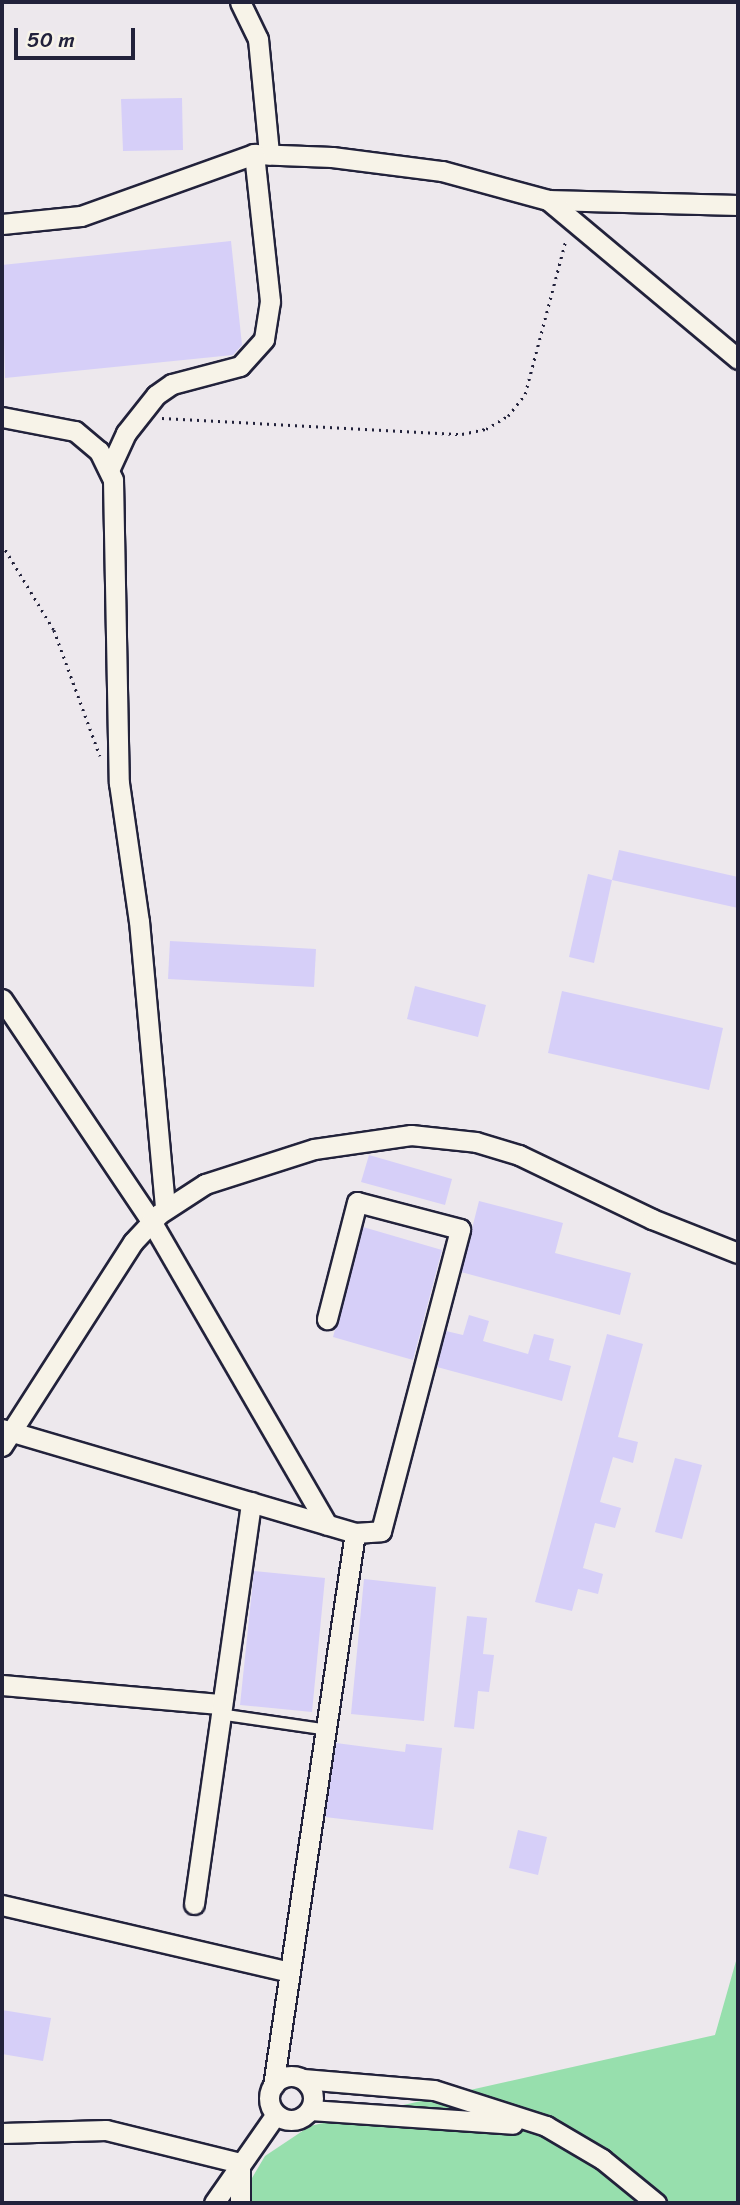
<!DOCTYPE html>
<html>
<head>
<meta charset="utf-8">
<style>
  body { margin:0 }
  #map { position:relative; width:740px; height:2205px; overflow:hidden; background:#ede8ed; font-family:Sriracha,sans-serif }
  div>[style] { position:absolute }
  .green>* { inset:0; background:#97dfad }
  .building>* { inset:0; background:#d6cff8 }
  .path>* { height:2.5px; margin-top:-1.25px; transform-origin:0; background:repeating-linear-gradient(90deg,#22223b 0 2px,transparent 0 7px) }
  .roads { filter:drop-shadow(2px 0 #22223b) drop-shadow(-2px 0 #22223b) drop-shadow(0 2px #22223b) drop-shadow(0 -2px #22223b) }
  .lane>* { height:10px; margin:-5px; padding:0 5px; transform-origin:5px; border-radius:5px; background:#f7f3e8 }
  .street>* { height:19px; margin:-9.5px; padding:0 9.5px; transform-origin:9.5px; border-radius:9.5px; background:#f7f3e8 }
  .street>.ring { margin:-9.5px; padding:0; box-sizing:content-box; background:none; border:19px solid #f7f3e8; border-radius:50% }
  span { translate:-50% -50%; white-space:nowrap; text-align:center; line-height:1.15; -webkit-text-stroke:7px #f7f3e8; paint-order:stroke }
  .frame { position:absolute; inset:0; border:4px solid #22223b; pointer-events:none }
  .scale { position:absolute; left:14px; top:28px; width:121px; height:32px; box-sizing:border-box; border:4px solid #22223b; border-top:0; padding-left:9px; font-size:21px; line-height:24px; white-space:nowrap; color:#22223b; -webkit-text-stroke:5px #f7f3e8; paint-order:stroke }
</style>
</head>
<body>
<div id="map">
  <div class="green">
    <div style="clip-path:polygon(738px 1954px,738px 2203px,251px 2203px,252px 2178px,265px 2156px,310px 2126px,715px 2035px)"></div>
  </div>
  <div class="building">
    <div style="clip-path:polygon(182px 98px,183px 150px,123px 151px,121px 99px)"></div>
    <div style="clip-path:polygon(231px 241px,242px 345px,233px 355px,5px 378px,2px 265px)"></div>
    <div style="clip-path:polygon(619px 850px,738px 877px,738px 908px,612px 880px)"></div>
    <div style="clip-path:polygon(588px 874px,612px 880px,594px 963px,569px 957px)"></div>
    <div style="clip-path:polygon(170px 941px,316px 949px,314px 987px,168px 979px)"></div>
    <div style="clip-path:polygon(415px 986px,486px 1005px,478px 1037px,407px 1019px)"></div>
    <div style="clip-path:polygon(562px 991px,723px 1028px,709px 1090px,548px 1053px)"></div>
    <div style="clip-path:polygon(369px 1155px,452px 1179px,445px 1205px,361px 1182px)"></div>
    <div style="clip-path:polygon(479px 1201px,563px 1223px,555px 1253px,631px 1273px,620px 1315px,461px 1272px)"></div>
    <div style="clip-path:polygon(363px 1227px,442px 1250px,413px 1360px,333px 1337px)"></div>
    <div style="clip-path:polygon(469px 1315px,489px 1321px,483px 1341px,528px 1354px,534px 1334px,554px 1339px,549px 1360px,571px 1366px,562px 1401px,437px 1367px,446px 1331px,463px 1335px)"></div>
    <div style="clip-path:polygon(607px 1334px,643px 1344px,618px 1437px,638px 1442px,633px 1463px,613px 1457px,600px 1502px,621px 1508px,615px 1528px,595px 1523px,583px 1568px,603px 1574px,598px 1594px,578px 1589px,572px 1611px,535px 1602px)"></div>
    <div style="clip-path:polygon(675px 1458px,702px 1465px,682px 1539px,655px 1532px)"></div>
    <div style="clip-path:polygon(254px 1571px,325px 1578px,312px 1712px,240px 1705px)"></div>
    <div style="clip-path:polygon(364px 1579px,436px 1587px,424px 1721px,351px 1714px)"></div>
    <div style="clip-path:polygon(467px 1616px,487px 1618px,483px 1654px,494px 1655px,489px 1692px,478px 1691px,474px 1729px,454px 1727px)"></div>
    <div style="clip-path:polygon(336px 1743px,405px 1752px,406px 1744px,442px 1748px,433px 1830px,325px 1817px)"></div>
    <div style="clip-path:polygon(518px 1830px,547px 1837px,538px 1875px,509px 1868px)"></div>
    <div style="clip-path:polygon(2px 2010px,51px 2018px,43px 2061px,2px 2054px)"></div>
  </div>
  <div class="path">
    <div style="left:162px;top:418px;width:300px;rotate:3.1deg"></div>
    <div style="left:462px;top:434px;width:25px;rotate:-12deg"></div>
    <div style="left:486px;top:429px;width:26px;rotate:-31deg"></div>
    <div style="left:508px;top:416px;width:28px;rotate:-52deg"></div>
    <div style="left:525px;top:394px;width:160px;rotate:-75.2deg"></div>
    <div style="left:2px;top:544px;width:100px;rotate:58.8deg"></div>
    <div style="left:54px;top:630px;width:134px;rotate:69.9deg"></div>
  </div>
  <div class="roads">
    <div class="lane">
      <div style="left:219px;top:1714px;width:104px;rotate:8.3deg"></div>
    </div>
    <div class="street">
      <div style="left:240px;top:2px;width:41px;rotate:64.1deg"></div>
      <div style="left:258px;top:39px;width:116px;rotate:84.5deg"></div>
      <div style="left:548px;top:200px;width:190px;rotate:1.5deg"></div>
      <div style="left:2px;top:224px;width:79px;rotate:-5.8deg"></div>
      <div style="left:81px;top:216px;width:184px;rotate:-19.7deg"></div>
      <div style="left:254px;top:154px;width:78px;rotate:2.2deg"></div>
      <div style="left:332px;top:157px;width:111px;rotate:7.3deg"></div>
      <div style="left:442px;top:171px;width:110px;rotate:15.3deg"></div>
      <div style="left:548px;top:200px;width:248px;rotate:39.9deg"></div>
      <div style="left:2px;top:417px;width:74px;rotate:10.9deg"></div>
      <div style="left:75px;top:431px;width:31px;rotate:40deg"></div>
      <div style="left:99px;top:451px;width:32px;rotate:64deg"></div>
      <div style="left:113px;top:480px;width:303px;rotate:88.9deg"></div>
      <div style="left:119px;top:783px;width:139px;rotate:81.8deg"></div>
      <div style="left:139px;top:921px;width:289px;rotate:84.8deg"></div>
      <div style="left:109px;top:470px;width:41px;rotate:-65.3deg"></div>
      <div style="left:126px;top:433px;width:48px;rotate:-51.7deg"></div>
      <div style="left:156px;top:395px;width:19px;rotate:-35deg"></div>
      <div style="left:172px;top:384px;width:70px;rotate:-14.8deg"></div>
      <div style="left:240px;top:366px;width:36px;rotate:-48deg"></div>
      <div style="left:264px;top:339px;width:38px;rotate:-81deg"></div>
      <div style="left:270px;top:301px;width:148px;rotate:-96.2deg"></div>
      <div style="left:2px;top:999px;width:267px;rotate:56.1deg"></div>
      <div style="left:151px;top:1221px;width:351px;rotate:59.9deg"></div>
      <div style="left:2px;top:1429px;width:368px;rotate:16.4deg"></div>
      <div style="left:355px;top:1533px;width:26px;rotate:-4deg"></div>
      <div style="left:381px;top:1531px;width:312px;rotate:-75.3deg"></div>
      <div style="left:460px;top:1229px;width:106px;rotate:-165.3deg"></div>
      <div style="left:357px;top:1202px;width:121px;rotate:104.4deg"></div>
      <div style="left:2px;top:1446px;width:242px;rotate:-57.3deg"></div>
      <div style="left:133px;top:1242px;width:38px;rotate:-47deg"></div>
      <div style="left:159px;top:1214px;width:55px;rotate:-33.1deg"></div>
      <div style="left:205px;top:1184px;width:114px;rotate:-17.8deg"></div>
      <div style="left:314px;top:1149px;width:98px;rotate:-8.2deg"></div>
      <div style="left:411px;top:1135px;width:65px;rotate:6.1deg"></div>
      <div style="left:476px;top:1142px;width:45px;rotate:16.8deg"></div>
      <div style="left:519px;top:1155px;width:148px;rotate:25.7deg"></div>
      <div style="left:652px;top:1219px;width:92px;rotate:21.6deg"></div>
      <div style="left:2px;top:1685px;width:218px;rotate:5deg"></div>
      <div style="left:194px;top:1904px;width:406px;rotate:-81.9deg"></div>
      <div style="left:2px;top:1905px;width:295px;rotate:13.1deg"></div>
      <div class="ring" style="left:269px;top:2076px;width:25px;height:25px"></div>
      <div style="left:303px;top:2079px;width:131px;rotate:4.8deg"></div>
      <div style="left:434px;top:2090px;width:118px;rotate:17.8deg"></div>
      <div style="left:546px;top:2126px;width:65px;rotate:30.5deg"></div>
      <div style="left:602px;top:2159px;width:70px;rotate:39.2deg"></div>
      <div style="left:273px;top:2086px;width:559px;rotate:-81.57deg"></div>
      <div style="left:310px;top:2110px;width:203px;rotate:3.9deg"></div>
      <div style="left:2px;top:2133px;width:104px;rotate:-1.7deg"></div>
      <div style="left:106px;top:2130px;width:138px;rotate:13.8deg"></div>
      <div style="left:214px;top:2203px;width:108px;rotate:-55.1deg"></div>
      <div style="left:240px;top:2203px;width:39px;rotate:-90deg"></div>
    </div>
  </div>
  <div class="frame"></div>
  <div class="scale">50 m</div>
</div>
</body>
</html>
